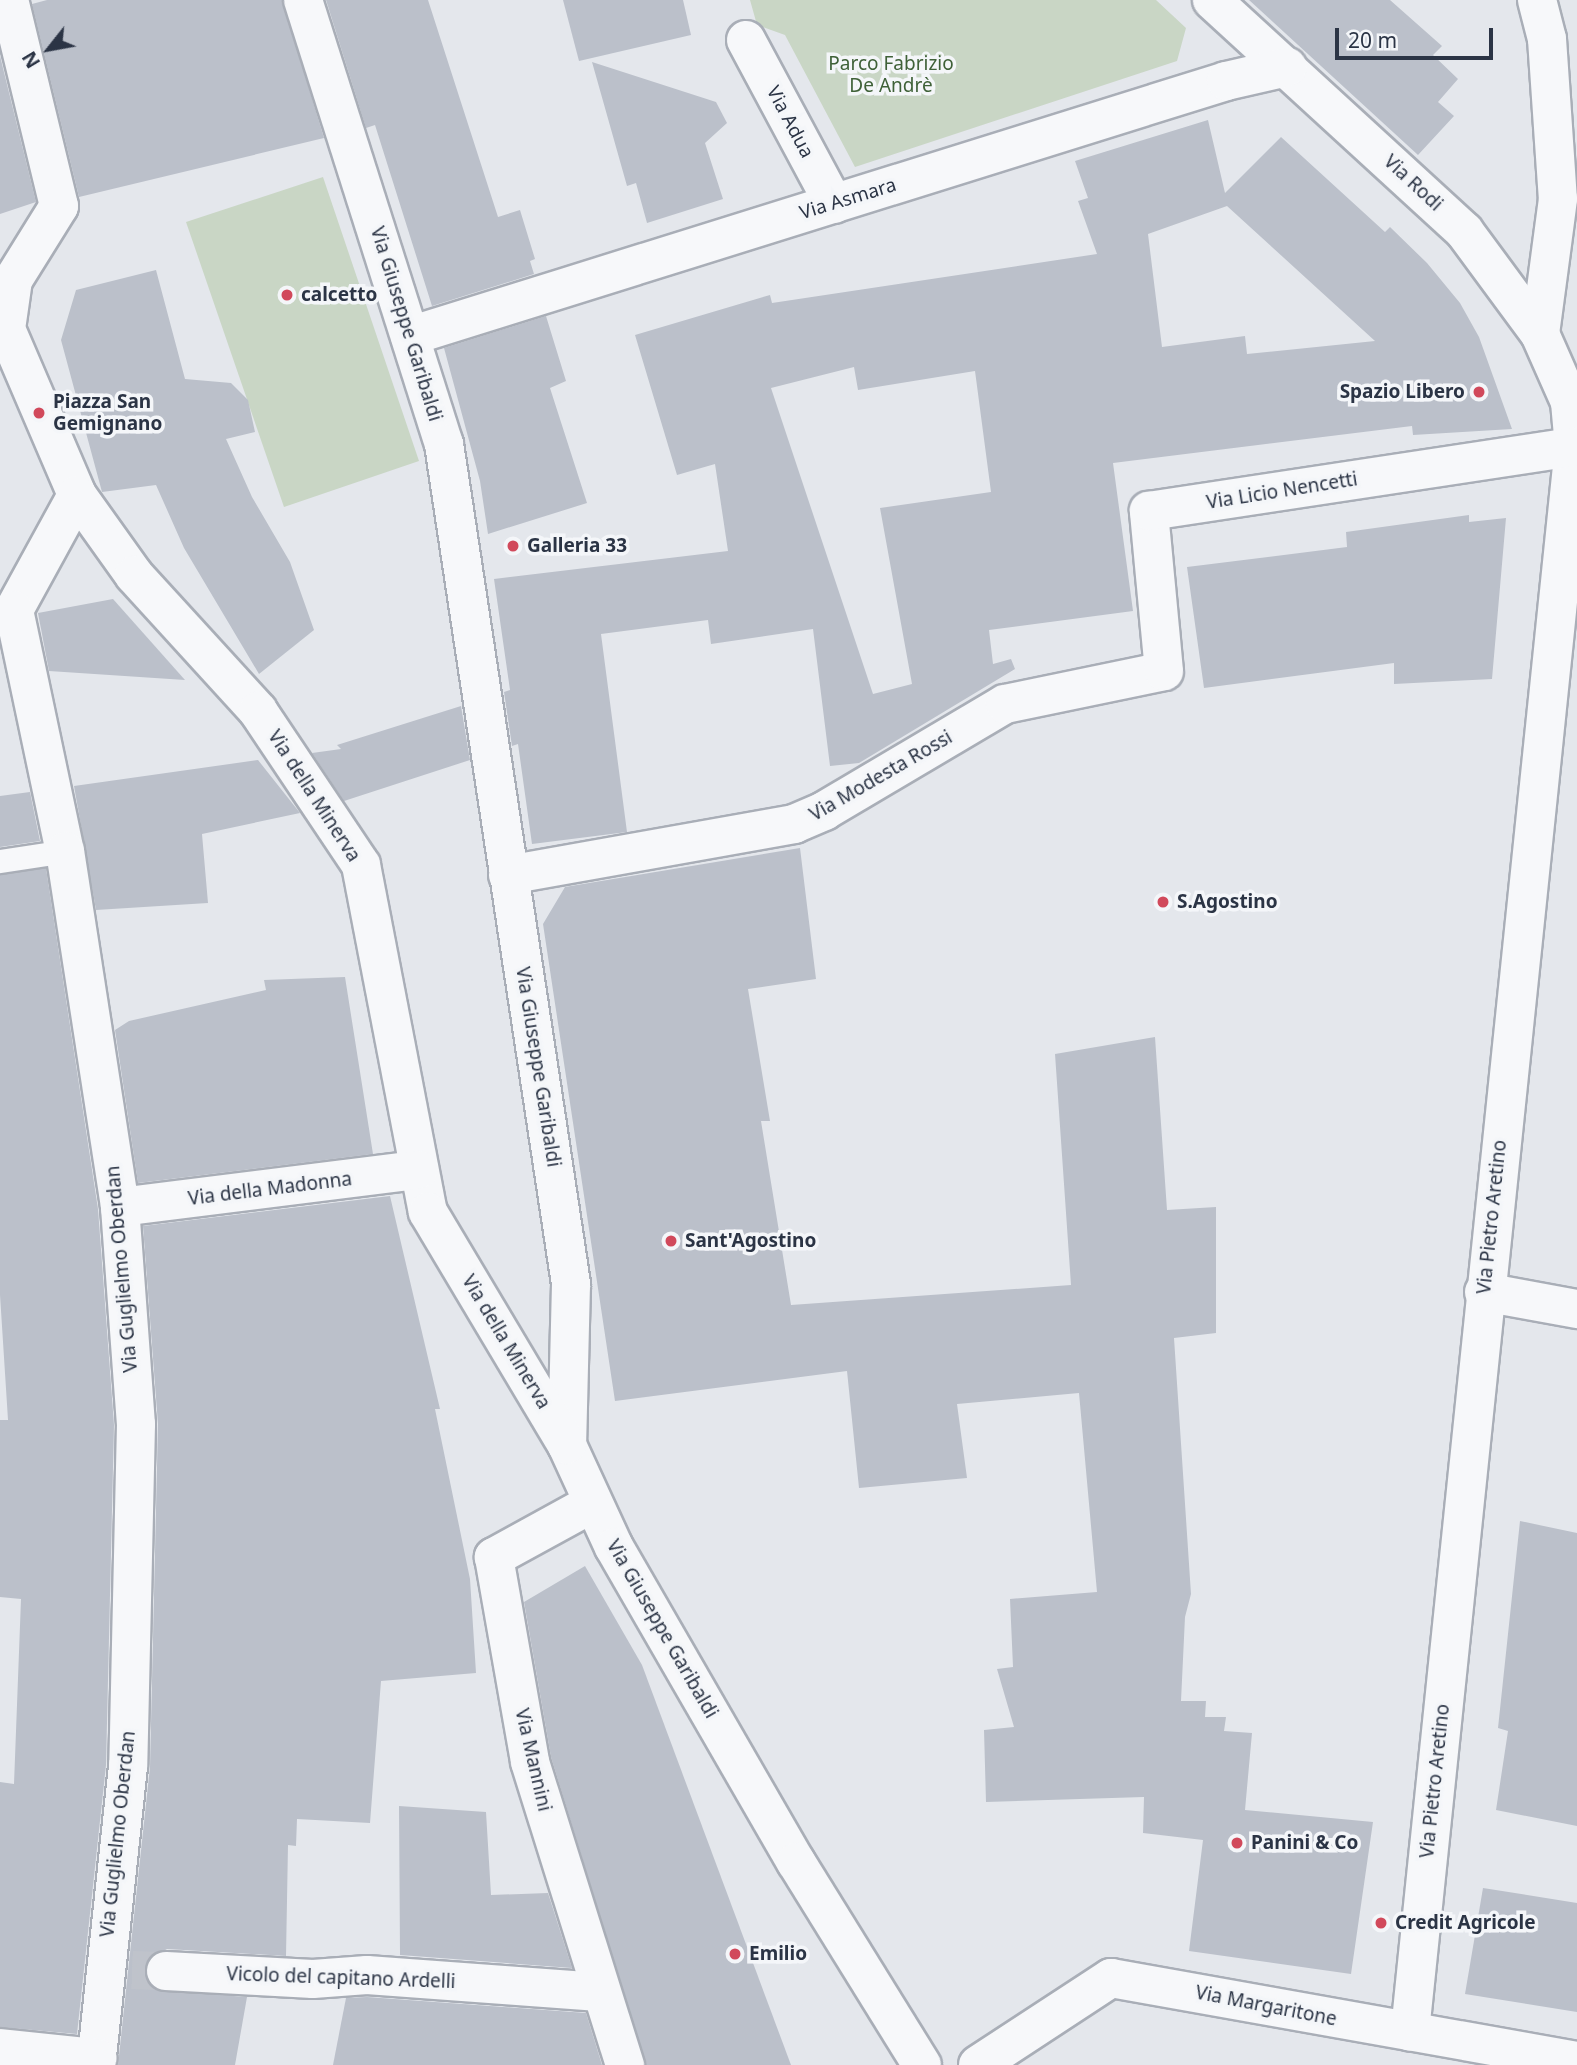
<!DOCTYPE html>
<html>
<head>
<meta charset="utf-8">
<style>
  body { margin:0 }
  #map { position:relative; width:1577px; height:2065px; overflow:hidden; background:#e4e7ec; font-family:"Noto Sans",sans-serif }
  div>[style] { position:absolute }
  .green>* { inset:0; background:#c9d6c5 }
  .building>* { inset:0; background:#bbc0ca }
  .street-tunnel>* { height:38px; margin-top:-19px; transform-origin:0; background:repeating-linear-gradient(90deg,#bfc3cb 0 38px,transparent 0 57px) }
  .roads { filter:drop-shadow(2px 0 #a9aeb7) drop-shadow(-2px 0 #a9aeb7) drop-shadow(0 2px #a9aeb7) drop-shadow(0 -2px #a9aeb7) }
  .lane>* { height:23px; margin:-11.5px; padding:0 11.5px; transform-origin:11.5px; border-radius:11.5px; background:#f7f8fa }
  .street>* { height:38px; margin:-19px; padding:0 19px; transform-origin:19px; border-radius:19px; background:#f7f8fa }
  .dots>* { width:19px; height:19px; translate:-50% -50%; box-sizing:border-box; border:4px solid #f4f6f9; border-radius:50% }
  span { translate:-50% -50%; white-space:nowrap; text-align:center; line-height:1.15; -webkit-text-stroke:7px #f4f6f9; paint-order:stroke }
  .park-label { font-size:19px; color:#3f6138 }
  .street-label { font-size:19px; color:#2b3445 }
  .poi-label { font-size:19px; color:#2b3445; font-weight:700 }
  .left { translate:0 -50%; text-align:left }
  .right { translate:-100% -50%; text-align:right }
  .north { position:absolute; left:14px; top:14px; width:70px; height:70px; -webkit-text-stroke:5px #f4f6f9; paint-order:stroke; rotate:239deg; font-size:19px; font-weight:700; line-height:28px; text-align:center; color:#2b3445 }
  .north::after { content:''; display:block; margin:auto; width:24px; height:32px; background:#2b3445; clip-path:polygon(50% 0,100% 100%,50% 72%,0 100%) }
  .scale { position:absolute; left:1335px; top:28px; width:158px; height:32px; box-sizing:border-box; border:4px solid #2b3445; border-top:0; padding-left:9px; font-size:21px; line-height:24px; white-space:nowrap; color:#2b3445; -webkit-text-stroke:5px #f4f6f9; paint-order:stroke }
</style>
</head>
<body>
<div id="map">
  <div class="green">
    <div style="clip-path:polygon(750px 0,1156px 0,1186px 28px,1177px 61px,855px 167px,785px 35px,757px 25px)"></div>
    <div style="clip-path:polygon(323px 177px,419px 461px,284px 507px,186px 222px)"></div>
  </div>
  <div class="building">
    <div style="clip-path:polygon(47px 0,282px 0,324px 138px,79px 197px,32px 4px)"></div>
    <div style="clip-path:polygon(326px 0,428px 0,498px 217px,520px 210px,535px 259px,530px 261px,534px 274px,432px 306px,375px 125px,366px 128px)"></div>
    <div style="clip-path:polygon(563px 0,683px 0,691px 35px,579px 61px)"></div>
    <div style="clip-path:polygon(1249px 0,1390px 0,1442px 46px,1433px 55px,1458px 79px,1438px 102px,1454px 116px,1418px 155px)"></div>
    <div style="clip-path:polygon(0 56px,36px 202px,0 214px)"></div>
    <div style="clip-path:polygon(592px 62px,716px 102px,727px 123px,705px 143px,723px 199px,647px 223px,636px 183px,627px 186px)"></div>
    <div style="clip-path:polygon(evenodd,1208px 120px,1225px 193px,1281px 137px,1385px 232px,1390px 227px,1427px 263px,1460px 303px,1479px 337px,1512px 429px,1413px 435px,1412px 426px,1113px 463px,1133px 611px,989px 630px,993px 664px,1011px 659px,1015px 669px,859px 763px,830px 766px,813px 629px,711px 644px,708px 620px,601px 634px,627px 832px,532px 844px,518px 744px,512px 746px,504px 692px,510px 690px,494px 579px,728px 551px,715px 464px,677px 475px,635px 335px,770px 295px,772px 303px,1097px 254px,1078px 201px,1088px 198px,1075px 161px,1208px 120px,1227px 206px,1375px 341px,1247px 354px,1245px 336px,1162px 347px,1148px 234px,1227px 206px,1208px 120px,854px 367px,858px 390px,975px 371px,991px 492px,880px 508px,912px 684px,873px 694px,771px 388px,854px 367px)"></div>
    <div style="clip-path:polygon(156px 270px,185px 379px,231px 383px,248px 400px,255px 432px,226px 439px,252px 497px,290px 562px,314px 630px,259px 674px,184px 548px,156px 485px,102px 492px,61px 340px,76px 290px)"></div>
    <div style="clip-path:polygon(546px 316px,566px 381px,550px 388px,587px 503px,488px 534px,480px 481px,444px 348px)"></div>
    <div style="clip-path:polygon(1469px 515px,1469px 522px,1506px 518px,1492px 679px,1394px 684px,1394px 663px,1204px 688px,1187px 567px,1347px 547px,1346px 532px)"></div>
    <div style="clip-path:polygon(113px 599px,185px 680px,49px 671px,38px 613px)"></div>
    <div style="clip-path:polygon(461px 706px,470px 760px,344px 801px,312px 753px,341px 749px,337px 745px)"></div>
    <div style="clip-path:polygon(258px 760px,300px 813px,202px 834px,208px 903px,96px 910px,74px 786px)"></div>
    <div style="clip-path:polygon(30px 792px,40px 841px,0 847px,0 796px)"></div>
    <div style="clip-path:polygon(800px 848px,816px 979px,748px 989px,770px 1121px,761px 1121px,791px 1305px,1071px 1285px,1055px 1054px,1155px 1037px,1167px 1210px,1216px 1207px,1216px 1333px,1174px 1338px,1191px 1594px,1185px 1617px,1181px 1701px,1206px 1701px,1205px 1717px,1226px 1717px,1224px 1731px,1252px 1733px,1245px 1810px,1373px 1822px,1351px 1974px,1189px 1951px,1203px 1840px,1143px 1833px,1144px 1797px,986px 1802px,984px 1730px,1014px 1727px,997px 1669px,1013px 1667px,1010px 1599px,1097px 1592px,1079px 1393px,957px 1404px,967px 1478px,859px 1488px,847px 1371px,615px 1401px,543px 924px,565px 887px)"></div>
    <div style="clip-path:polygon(46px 868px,98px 1209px,114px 1425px,106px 1765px,77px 2034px,0 2027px,0 1782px,14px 1784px,21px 1599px,0 1597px,0 1420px,8px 1420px,0 1295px,0 875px)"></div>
    <div style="clip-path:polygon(345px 977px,373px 1154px,138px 1183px,115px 1030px,129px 1021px,266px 990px,264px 980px)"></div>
    <div style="clip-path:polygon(390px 1196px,440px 1409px,435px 1409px,470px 1579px,476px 1673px,381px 1681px,370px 1823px,297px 1819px,296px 1846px,288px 1845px,286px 1956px,167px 1949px,147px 1960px,146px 1980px,155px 1990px,247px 1997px,235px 2065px,118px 2065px,150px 1767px,158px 1424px,143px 1226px)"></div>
    <div style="clip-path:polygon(1520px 1521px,1577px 1533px,1577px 1826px,1496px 1810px,1508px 1731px,1498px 1728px)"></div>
    <div style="clip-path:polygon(585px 1566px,642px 1665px,791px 2065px,646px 2065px,551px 1757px,524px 1602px)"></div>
    <div style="clip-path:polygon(399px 1806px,486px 1812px,491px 1895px,548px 1893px,572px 1968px,400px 1955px)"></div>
    <div style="clip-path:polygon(1483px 1888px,1577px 1903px,1577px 2012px,1465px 1994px)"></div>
    <div style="clip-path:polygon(367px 1997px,586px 2013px,602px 2065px,333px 2065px,346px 1998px)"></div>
  </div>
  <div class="street-tunnel">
    <div style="left:132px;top:1970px;width:34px;rotate:2deg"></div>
  </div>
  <div class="roads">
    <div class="lane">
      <div style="left:0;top:861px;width:66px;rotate:-8.7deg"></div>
    </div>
    <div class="street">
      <div style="left:303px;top:0;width:466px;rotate:72.4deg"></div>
      <div style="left:444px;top:444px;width:850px;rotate:81.4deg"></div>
      <div style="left:571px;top:1284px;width:161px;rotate:91.4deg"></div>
      <div style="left:567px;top:1445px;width:112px;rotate:65.3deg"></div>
      <div style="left:614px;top:1547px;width:364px;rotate:60deg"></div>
      <div style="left:796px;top:1862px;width:239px;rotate:58.2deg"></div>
      <div style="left:1212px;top:0;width:342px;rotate:42.5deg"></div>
      <div style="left:1464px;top:231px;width:128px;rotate:53.6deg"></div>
      <div style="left:1540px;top:334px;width:74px;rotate:66.2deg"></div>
      <div style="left:1570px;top:402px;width:45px;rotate:84.9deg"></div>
      <div style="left:1574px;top:447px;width:1593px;rotate:95.91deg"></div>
      <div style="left:1537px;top:0;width:40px;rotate:75.6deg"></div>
      <div style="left:1547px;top:39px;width:160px;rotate:86.1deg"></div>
      <div style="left:1558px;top:199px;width:136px;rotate:97.6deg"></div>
      <div style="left:746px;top:40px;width:186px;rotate:61.8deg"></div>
      <div style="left:0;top:315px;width:196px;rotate:66.8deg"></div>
      <div style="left:77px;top:495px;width:98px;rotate:54.5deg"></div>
      <div style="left:134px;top:575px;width:184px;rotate:47.6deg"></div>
      <div style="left:258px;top:711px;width:185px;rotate:56.2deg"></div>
      <div style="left:361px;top:865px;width:353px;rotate:79.1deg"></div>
      <div style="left:428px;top:1212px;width:271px;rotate:59.2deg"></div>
      <div style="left:7px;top:322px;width:42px;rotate:-81.9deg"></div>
      <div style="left:13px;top:280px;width:87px;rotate:-58.1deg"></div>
      <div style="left:59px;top:206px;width:212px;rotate:-103.6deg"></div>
      <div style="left:410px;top:336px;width:855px;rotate:-17.35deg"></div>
      <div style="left:1226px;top:81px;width:63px;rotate:-12.9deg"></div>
      <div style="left:77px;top:495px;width:131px;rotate:118.7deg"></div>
      <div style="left:14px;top:610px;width:246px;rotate:78.1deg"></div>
      <div style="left:65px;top:851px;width:360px;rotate:81.2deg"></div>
      <div style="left:120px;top:1207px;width:218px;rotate:85.8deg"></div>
      <div style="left:136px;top:1424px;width:342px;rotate:91.3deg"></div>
      <div style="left:128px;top:1766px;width:301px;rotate:96.1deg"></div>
      <div style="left:508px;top:875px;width:291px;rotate:-10.1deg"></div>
      <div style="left:794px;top:824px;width:33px;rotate:-23deg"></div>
      <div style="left:824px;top:811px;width:210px;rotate:-30.6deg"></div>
      <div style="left:1005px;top:704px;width:162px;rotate:-11.7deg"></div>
      <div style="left:1164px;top:671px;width:161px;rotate:-95.4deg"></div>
      <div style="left:1149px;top:511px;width:430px;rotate:-8.6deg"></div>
      <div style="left:120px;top:1207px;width:301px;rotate:-7.1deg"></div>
      <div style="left:1484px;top:1292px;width:95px;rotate:10.4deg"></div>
      <div style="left:591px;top:1504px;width:111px;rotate:151.3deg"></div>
      <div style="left:494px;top:1557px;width:208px;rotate:80deg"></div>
      <div style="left:530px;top:1762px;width:318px;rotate:72.6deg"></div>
      <div style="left:166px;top:1971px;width:147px;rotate:3.1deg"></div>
      <div style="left:313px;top:1979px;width:54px;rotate:-4.2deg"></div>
      <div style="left:367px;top:1975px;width:233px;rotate:4.2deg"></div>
      <div style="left:0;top:2048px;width:98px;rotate:5.9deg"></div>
      <div style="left:978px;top:2065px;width:159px;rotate:-33.2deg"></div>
      <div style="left:1111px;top:1978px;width:473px;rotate:10.1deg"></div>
    </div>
  </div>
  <div class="dots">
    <div style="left:287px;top:295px;background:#d1495b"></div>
    <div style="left:1479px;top:392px;background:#d1495b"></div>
    <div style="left:39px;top:413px;background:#d1495b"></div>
    <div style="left:513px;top:546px;background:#d1495b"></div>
    <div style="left:1163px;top:902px;background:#d1495b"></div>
    <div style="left:671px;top:1241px;background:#d1495b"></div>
    <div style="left:1237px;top:1843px;background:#d1495b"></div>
    <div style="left:1381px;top:1923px;background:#d1495b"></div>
    <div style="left:735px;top:1954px;background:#d1495b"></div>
  </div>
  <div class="park-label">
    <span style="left:891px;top:75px">Parco Fabrizio<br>De Andrè</span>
  </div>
  <div class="street-label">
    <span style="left:790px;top:122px;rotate:62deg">Via Adua</span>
    <span style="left:1413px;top:183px;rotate:43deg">Via Rodi</span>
    <span style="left:848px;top:199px;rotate:-17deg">Via Asmara</span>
    <span style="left:406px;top:324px;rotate:73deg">Via Giuseppe Garibaldi</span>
    <span style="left:1282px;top:491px;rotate:-9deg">Via Licio Nencetti</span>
    <span style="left:881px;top:776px;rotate:-30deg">Via Modesta Rossi</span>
    <span style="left:314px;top:796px;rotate:57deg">Via della Minerva</span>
    <span style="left:538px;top:1067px;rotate:81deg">Via Giuseppe Garibaldi</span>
    <span style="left:270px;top:1189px;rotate:-7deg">Via della Madonna</span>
    <span style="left:1492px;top:1217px;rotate:-84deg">Via Pietro Aretino</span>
    <span style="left:122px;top:1269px;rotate:-95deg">Via Guglielmo Oberdan</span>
    <span style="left:506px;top:1342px;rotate:59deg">Via della Minerva</span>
    <span style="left:662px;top:1629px;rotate:60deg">Via Giuseppe Garibaldi</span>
    <span style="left:533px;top:1760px;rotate:77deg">Via Mannini</span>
    <span style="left:1435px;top:1781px;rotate:-84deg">Via Pietro Aretino</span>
    <span style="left:118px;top:1834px;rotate:-84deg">Via Guglielmo Oberdan</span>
    <span style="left:341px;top:1978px;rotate:2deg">Vicolo del capitano Ardelli</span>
    <span style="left:1266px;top:2006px;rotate:11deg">Via Margaritone</span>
  </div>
  <div class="poi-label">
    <span class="left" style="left:301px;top:295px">calcetto</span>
    <span class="right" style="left:1465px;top:392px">Spazio Libero</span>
    <span class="left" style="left:53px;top:413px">Piazza San<br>Gemignano</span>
    <span class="left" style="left:527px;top:546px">Galleria 33</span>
    <span class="left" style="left:1177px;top:902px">S.Agostino</span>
    <span class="left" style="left:685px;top:1241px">Sant'Agostino</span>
    <span class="left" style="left:1251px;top:1843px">Panini &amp; Co</span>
    <span class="left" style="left:1395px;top:1923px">Credit Agricole</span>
    <span class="left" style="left:749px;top:1954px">Emilio</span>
  </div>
  <div class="north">N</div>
  <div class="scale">20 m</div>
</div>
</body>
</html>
